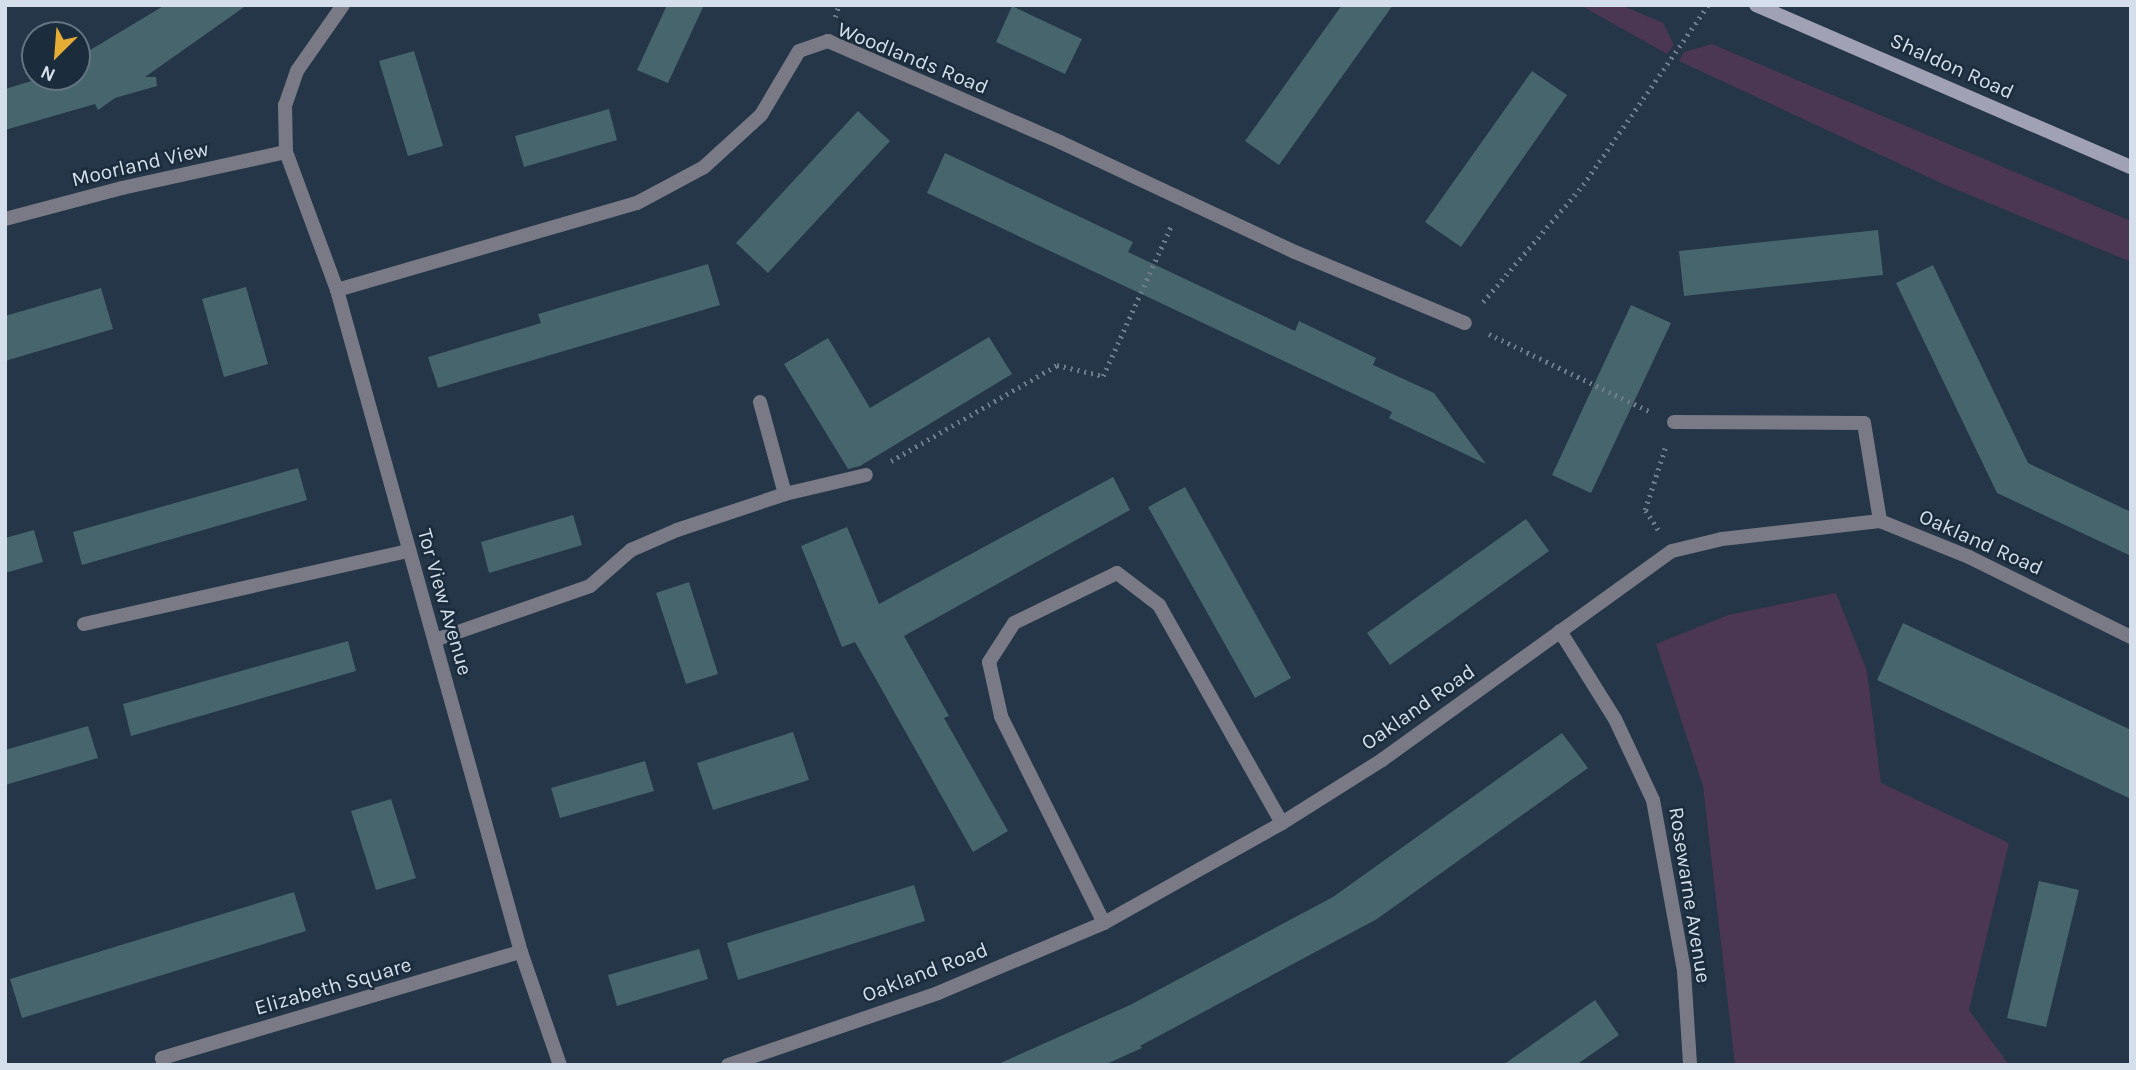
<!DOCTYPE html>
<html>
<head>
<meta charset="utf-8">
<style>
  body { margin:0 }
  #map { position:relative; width:2136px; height:1070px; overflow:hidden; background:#243647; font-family:Karla,sans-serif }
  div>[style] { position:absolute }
  .green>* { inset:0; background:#4b3653 }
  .building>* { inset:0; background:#46656d }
  .path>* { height:4.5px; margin-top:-2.25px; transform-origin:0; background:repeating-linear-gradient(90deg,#6e7d8b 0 2px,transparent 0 7px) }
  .lane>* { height:14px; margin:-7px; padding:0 7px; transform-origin:7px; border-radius:7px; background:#797a86 }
  .street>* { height:14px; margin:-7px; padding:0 7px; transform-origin:7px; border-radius:7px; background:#797a86 }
  .secondary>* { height:14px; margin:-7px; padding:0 7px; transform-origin:7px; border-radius:7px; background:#a0a1b4 }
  span { translate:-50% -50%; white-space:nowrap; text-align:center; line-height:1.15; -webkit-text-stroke:5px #1b2c3d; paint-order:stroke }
  .street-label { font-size:21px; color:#d5dfeb }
  .frame { position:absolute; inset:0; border:7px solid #d5dfeb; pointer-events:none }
  .north { position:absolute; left:21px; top:21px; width:70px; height:70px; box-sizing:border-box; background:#1b2c3d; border:2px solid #657483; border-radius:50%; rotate:205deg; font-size:19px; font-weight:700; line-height:28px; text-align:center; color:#d5dfeb }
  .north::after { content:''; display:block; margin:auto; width:24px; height:32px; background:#e6ad36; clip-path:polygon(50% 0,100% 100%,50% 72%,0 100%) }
</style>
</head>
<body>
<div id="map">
  <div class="green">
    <div style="clip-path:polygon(1580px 5px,1621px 5px,1663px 23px,1674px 45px,1667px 54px)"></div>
    <div style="clip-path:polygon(1712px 44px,2131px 221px,2131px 262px,1943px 184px,1679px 61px,1684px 52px)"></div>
    <div style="clip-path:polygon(1836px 593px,1867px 671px,1881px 783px,2009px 843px,1969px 1010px,2009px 1065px,1735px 1065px,1703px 786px,1656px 644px,1728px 615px)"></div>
  </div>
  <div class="building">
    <div style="clip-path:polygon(165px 5px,247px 5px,145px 77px,156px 77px,157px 86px,115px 98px,98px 110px,95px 104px,5px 130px,5px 89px,45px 77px,77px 77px,77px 58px)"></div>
    <div style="clip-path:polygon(667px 5px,704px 5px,668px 83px,637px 70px)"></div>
    <div style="clip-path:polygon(1342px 5px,1393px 5px,1279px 165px,1245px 141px)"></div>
    <div style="clip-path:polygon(1012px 6px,1082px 39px,1065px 74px,996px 42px)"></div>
    <div style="clip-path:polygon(414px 51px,443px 146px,408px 156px,379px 61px)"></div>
    <div style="clip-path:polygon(1532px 71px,1567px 95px,1461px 247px,1425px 222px)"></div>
    <div style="clip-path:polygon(609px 109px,617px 140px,524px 167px,515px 136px)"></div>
    <div style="clip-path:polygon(858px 111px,890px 141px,768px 273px,736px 243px)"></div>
    <div style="clip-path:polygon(945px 153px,1133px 242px,1128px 252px,1295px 331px,1299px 321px,1376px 358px,1373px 365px,1434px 393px,1486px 464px,1389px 418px,1392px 412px,927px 193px)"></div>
    <div style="clip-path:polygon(1878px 230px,1883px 275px,1684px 296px,1679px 251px)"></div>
    <div style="clip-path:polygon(708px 264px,720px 305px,438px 388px,428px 357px,541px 323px,538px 314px)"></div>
    <div style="clip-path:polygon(1933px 265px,2028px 463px,2131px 512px,2131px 556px,1997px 493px,1896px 283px)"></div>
    <div style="clip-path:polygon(246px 287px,268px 364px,224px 377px,202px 299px)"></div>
    <div style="clip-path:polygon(101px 288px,113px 329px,5px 361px,5px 316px)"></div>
    <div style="clip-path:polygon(1631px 305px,1671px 323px,1591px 493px,1552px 475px)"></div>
    <div style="clip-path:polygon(989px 337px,1012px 374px,860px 466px,848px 469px,784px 364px,828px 338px,870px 408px)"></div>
    <div style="clip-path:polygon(298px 468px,307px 500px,82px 565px,73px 532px)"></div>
    <div style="clip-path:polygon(1113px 477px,1130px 510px,904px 636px,949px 716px,944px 718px,1008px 831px,973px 852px,855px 642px,842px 647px,801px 546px,847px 527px,879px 604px)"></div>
    <div style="clip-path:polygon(1185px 487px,1291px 678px,1255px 698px,1148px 507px)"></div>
    <div style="clip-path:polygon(573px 515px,582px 545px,489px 573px,481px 542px)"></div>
    <div style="clip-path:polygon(1526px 519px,1549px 551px,1390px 665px,1367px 633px)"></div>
    <div style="clip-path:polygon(34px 530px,43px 562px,5px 573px,5px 538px)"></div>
    <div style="clip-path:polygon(689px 582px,718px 674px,686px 684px,656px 593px)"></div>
    <div style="clip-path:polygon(1903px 623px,2131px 730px,2131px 799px,1877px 680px)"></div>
    <div style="clip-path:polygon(348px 641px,356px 671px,131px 736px,123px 704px)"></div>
    <div style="clip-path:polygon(88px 726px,98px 758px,5px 785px,5px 750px)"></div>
    <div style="clip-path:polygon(793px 732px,809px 780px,713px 810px,697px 763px)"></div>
    <div style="clip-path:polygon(1562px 733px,1588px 768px,1377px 919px,1140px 1046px,1142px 1048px,1104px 1065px,996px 1065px,1130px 1005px,1333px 897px)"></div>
    <div style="clip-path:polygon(645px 761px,654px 791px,560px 818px,551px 788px)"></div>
    <div style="clip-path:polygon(391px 799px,416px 878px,376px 890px,351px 811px)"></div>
    <div style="clip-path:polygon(2039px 881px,2079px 890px,2046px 1027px,2007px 1018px)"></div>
    <div style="clip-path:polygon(914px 885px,925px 921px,738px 980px,727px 943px)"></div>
    <div style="clip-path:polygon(294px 892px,306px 931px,22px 1018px,10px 979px)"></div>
    <div style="clip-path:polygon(699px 949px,708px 979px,617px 1006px,608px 975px)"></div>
    <div style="clip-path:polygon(1595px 1000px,1619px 1035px,1576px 1065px,1503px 1065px)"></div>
  </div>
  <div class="path">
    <div style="left:835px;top:17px;width:13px;rotate:-72deg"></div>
    <div style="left:1483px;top:302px;width:154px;rotate:-49.5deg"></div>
    <div style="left:1583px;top:185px;width:219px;rotate:-55.2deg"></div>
    <div style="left:1489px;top:334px;width:178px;rotate:25.7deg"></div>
    <div style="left:891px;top:461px;width:192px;rotate:-30deg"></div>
    <div style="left:1057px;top:365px;width:47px;rotate:13.4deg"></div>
    <div style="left:1103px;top:376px;width:165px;rotate:-65.6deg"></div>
    <div style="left:1658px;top:530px;width:24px;rotate:-123deg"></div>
    <div style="left:1645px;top:510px;width:65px;rotate:-72.1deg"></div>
  </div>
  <div class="lane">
    <div style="left:1674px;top:422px;width:190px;rotate:0.3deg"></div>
    <div style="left:1864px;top:423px;width:99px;rotate:80.7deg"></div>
    <div style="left:84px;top:624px;width:332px;rotate:-12.7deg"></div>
    <div style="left:1104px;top:923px;width:231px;rotate:-116.5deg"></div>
    <div style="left:1001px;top:716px;width:55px;rotate:-102.5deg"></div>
    <div style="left:989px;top:662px;width:46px;rotate:-57.3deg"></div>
    <div style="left:1014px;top:623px;width:114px;rotate:-25.9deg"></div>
    <div style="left:1117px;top:573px;width:53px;rotate:37.3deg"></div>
    <div style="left:1159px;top:605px;width:250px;rotate:60.6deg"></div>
  </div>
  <div class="street">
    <div style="left:343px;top:5px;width:80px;rotate:124.9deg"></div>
    <div style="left:297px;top:71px;width:36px;rotate:109deg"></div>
    <div style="left:285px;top:105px;width:47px;rotate:88.8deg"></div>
    <div style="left:286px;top:152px;width:147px;rotate:69.7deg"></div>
    <div style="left:337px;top:290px;width:687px;rotate:74.47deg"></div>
    <div style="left:521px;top:952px;width:120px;rotate:71deg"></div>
    <div style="left:5px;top:219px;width:121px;rotate:-14.8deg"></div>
    <div style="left:122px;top:188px;width:168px;rotate:-12.4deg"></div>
    <div style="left:337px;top:290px;width:312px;rotate:-16.2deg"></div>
    <div style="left:637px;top:203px;width:76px;rotate:-28.2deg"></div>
    <div style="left:704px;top:167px;width:77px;rotate:-42.4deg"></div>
    <div style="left:761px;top:115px;width:74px;rotate:-59.3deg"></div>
    <div style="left:799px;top:51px;width:31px;rotate:-19deg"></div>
    <div style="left:828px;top:41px;width:253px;rotate:23.5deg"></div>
    <div style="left:1060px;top:142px;width:259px;rotate:25.1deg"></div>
    <div style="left:1295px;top:252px;width:184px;rotate:22.7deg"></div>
    <div style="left:760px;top:402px;width:95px;rotate:74.8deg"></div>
    <div style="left:1560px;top:631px;width:104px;rotate:58deg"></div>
    <div style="left:1615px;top:719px;width:89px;rotate:64.9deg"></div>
    <div style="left:1653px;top:800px;width:174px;rotate:79.7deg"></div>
    <div style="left:1684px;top:971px;width:94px;rotate:86.3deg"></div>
    <div style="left:435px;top:640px;width:164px;rotate:-19.2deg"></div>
    <div style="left:590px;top:586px;width:55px;rotate:-41.3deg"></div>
    <div style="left:631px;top:550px;width:50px;rotate:-23.5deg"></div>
    <div style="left:677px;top:530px;width:114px;rotate:-18.4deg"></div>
    <div style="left:785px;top:494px;width:83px;rotate:-13.2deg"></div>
    <div style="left:164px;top:1065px;width:7px;rotate:-106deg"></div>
    <div style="left:162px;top:1058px;width:374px;rotate:-16.5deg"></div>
    <div style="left:728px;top:1065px;width:222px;rotate:-18.9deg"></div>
    <div style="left:938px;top:993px;width:180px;rotate:-22.9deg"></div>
    <div style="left:1104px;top:923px;width:204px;rotate:-29.3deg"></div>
    <div style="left:1282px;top:823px;width:118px;rotate:-32.2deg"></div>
    <div style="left:1382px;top:760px;width:357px;rotate:-35.8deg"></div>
    <div style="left:1672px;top:551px;width:51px;rotate:-13.5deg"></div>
    <div style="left:1722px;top:539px;width:159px;rotate:-6.5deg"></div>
    <div style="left:1880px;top:521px;width:96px;rotate:22deg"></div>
    <div style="left:1969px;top:557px;width:181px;rotate:26.3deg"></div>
  </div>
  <div class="secondary">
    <div style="left:1756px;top:5px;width:408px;rotate:23.4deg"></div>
  </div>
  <div class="street-label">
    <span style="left:913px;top:58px;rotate:22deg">Woodlands Road</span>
    <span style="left:1952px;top:66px;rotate:24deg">Shaldon Road</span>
    <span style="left:140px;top:164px;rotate:-13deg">Moorland View</span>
    <span style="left:1981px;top:542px;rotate:24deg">Oakland Road</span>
    <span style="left:445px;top:602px;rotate:74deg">Tor View Avenue</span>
    <span style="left:1418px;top:707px;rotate:-35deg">Oakland Road</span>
    <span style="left:1690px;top:895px;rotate:81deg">Rosewarne Avenue</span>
    <span style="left:925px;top:972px;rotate:-21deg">Oakland Road</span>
    <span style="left:333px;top:986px;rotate:-16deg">Elizabeth Square</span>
  </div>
  <div class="frame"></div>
  <div class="north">N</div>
</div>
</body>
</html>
